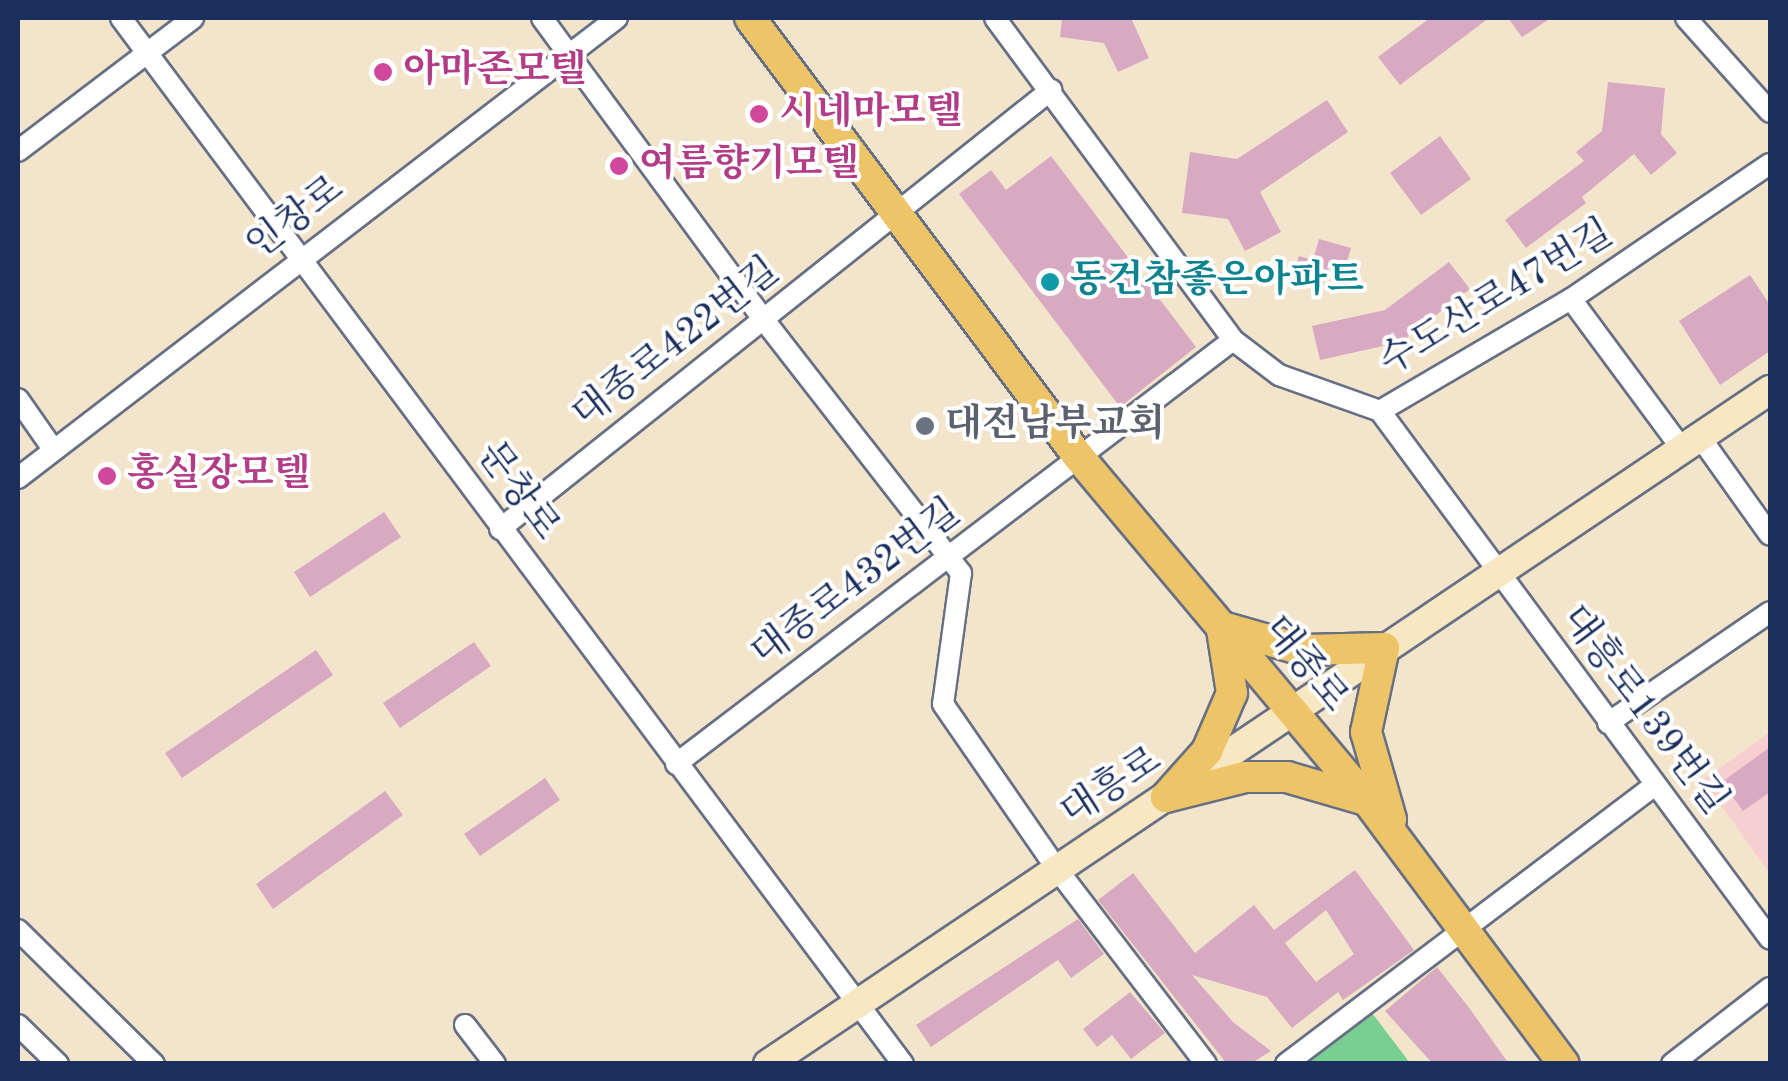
<!DOCTYPE html>
<html>
<head>
<meta charset="utf-8">
<style>
  body { margin:0 }
  #map { position:relative; width:1788px; height:1081px; overflow:hidden; background:#f3e5cc; font-family:"Old Standard TT","Noto Serif KR",serif }
  div>[style] { position:absolute }
  .built>* { inset:0; background:#f7cfd0 }
  .green>* { inset:0; background:#79ce92 }
  .building>* { inset:0; background:#d8aac1 }
  .roads { filter:drop-shadow(2px 0 #676f84) drop-shadow(-2px 0 #676f84) drop-shadow(0 2px #676f84) drop-shadow(0 -2px #676f84) }
  .minor>* { height:20px; margin:-10px; padding:0 10px; transform-origin:10px; border-radius:10px; background:#fff }
  .secondary>* { height:28px; margin:-14px; padding:0 14px; transform-origin:14px; border-radius:14px; background:#f8e7c3 }
  .primary>* { height:30px; margin:-15px; padding:0 15px; transform-origin:15px; border-radius:15px; background:#eec469 }
  .dots>* { width:28px; height:28px; translate:-50% -50%; box-sizing:border-box; border:5px solid #fff; border-radius:50% }
  span { translate:-50% -50%; white-space:nowrap; text-align:center; line-height:1.15; -webkit-text-stroke:8px #fff; paint-order:stroke }
  .hotel-label { font-size:38px; color:#b23c85; font-weight:700 }
  .left { translate:0 -50%; text-align:left }
  .street-label { font-size:38px; color:#1b2f5e }
  .culture-label { font-size:38px; color:#0d838f; font-weight:700 }
  .worship-label { font-size:38px; color:#5b616d; font-weight:700 }
  .frame { position:absolute; inset:0; border:20px solid #1b2f5e; pointer-events:none }
</style>
</head>
<body>
<div id="map">
  <div class="built">
    <div style="clip-path:polygon(1770px 732px,1770px 874px,1703px 780px)"></div>
  </div>
  <div class="green">
    <div style="clip-path:polygon(1372px 1013px,1410px 1063px,1303px 1063px)"></div>
  </div>
  <div class="building">
    <div style="clip-path:polygon(1062px 18px,1131px 18px,1149px 58px,1118px 72px,1104px 43px,1060px 37px)"></div>
    <div style="clip-path:polygon(1430px 18px,1489px 18px,1400px 85px,1378px 57px)"></div>
    <div style="clip-path:polygon(1508px 18px,1551px 18px,1522px 37px)"></div>
    <div style="clip-path:polygon(1608px 82px,1665px 88px,1661px 134px,1677px 153px,1651px 175px,1634px 154px,1582px 197px,1586px 203px,1526px 248px,1505px 220px,1584px 161px,1576px 152px,1602px 131px)"></div>
    <div style="clip-path:polygon(1327px 100px,1348px 132px,1260px 192px,1281px 232px,1245px 251px,1228px 219px,1182px 213px,1190px 152px,1237px 159px)"></div>
    <div style="clip-path:polygon(1440px 136px,1471px 179px,1421px 215px,1390px 173px)"></div>
    <div style="clip-path:polygon(1051px 156px,1196px 347px,1120px 407px,959px 194px,991px 170px,1006px 190px)"></div>
    <div style="clip-path:polygon(1319px 239px,1351px 248px,1344px 273px,1328px 269px,1323px 287px,1292px 278px,1299px 256px,1313px 260px)"></div>
    <div style="clip-path:polygon(1449px 262px,1470px 289px,1401px 342px,1320px 360px,1312px 326px,1385px 310px)"></div>
    <div style="clip-path:polygon(1750px 275px,1770px 305px,1770px 351px,1720px 385px,1679px 321px)"></div>
    <div style="clip-path:polygon(384px 512px,401px 537px,310px 597px,294px 572px)"></div>
    <div style="clip-path:polygon(474px 642px,491px 666px,400px 728px,383px 703px)"></div>
    <div style="clip-path:polygon(316px 650px,333px 675px,182px 778px,165px 753px)"></div>
    <div style="clip-path:polygon(1770px 747px,1770px 792px,1743px 811px,1722px 782px)"></div>
    <div style="clip-path:polygon(545px 778px,560px 800px,480px 856px,464px 834px)"></div>
    <div style="clip-path:polygon(385px 791px,403px 815px,273px 909px,256px 884px)"></div>
    <div style="clip-path:polygon(evenodd,1355px 870px,1414px 950px,1343px 1000px,1338px 992px,1292px 1028px,1267px 997px,1192px 975px,1233px 1022px,1271px 1051px,1250px 1064px,1227px 1064px,1098px 900px,1133px 873px,1195px 953px,1254px 905px,1274px 930px,1355px 870px,1326px 910px,1354px 954px,1316px 982px,1285px 943px,1326px 910px)"></div>
    <div style="clip-path:polygon(1078px 919px,1104px 954px,1071px 978px,1058px 960px,931px 1047px,916px 1025px)"></div>
    <div style="clip-path:polygon(1437px 967px,1470px 1009px,1509px 1064px,1433px 1064px,1385px 1011px)"></div>
    <div style="clip-path:polygon(1130px 992px,1165px 1033px,1131px 1059px,1112px 1035px,1097px 1047px,1083px 1029px)"></div>
  </div>
  <div class="roads">
    <div class="minor">
      <div style="left:121px;top:18px;width:1306px;rotate:53.22deg"></div>
      <div style="left:542px;top:18px;width:375px;rotate:53.7deg"></div>
      <div style="left:764px;top:320px;width:321px;rotate:52.1deg"></div>
      <div style="left:961px;top:573px;width:132px;rotate:97.8deg"></div>
      <div style="left:943px;top:704px;width:201px;rotate:55.4deg"></div>
      <div style="left:1057px;top:869px;width:245px;rotate:52.6deg"></div>
      <div style="left:995px;top:18px;width:400px;rotate:53.5deg"></div>
      <div style="left:1233px;top:340px;width:58px;rotate:37.3deg"></div>
      <div style="left:1279px;top:375px;width:107px;rotate:19.6deg"></div>
      <div style="left:1380px;top:411px;width:221px;rotate:-30.4deg"></div>
      <div style="left:1571px;top:299px;width:240px;rotate:-34.2deg"></div>
      <div style="left:1686px;top:18px;width:126px;rotate:48.2deg"></div>
      <div style="left:18px;top:151px;width:220px;rotate:-37.2deg"></div>
      <div style="left:1571px;top:299px;width:187px;rotate:53.5deg"></div>
      <div style="left:18px;top:399px;width:61px;rotate:55deg"></div>
      <div style="left:1380px;top:411px;width:656px;rotate:53.55deg"></div>
      <div style="left:1700px;top:437px;width:120px;rotate:54.5deg"></div>
      <div style="left:18px;top:478px;width:755px;rotate:-37.52deg"></div>
      <div style="left:500px;top:529px;width:705px;rotate:-38.55deg"></div>
      <div style="left:1608px;top:723px;width:196px;rotate:-34.4deg"></div>
      <div style="left:676px;top:764px;width:700px;rotate:-37.28deg"></div>
      <div style="left:18px;top:930px;width:191px;rotate:44.6deg"></div>
      <div style="left:18px;top:1025px;width:56px;rotate:44.3deg"></div>
      <div style="left:465px;top:1025px;width:49px;rotate:52.4deg"></div>
      <div style="left:1286px;top:1064px;width:463px;rotate:-37.1deg"></div>
      <div style="left:1672px;top:1064px;width:124px;rotate:-37.8deg"></div>
    </div>
    <div class="secondary">
      <div style="left:768px;top:1064px;width:1208px;rotate:-33.93deg"></div>
    </div>
    <div class="primary">
      <div style="left:750px;top:18px;width:547px;rotate:53.17deg"></div>
      <div style="left:1078px;top:456px;width:449px;rotate:50deg"></div>
      <div style="left:1367px;top:800px;width:329px;rotate:53.3deg"></div>
      <div style="left:1222px;top:627px;width:84px;rotate:15.9deg"></div>
      <div style="left:1303px;top:650px;width:81px;rotate:-1.4deg"></div>
      <div style="left:1384px;top:648px;width:86px;rotate:102.1deg"></div>
      <div style="left:1366px;top:732px;width:91px;rotate:74deg"></div>
      <div style="left:1166px;top:797px;width:81px;rotate:-14.2deg"></div>
      <div style="left:1245px;top:777px;width:42px"></div>
      <div style="left:1287px;top:777px;width:78px;rotate:16.3deg"></div>
      <div style="left:1166px;top:797px;width:62px;rotate:-48.3deg"></div>
      <div style="left:1207px;top:751px;width:63px;rotate:-66.7deg"></div>
      <div style="left:1232px;top:693px;width:64px;rotate:-99deg"></div>
    </div>
  </div>
  <div class="dots">
    <div style="left:383px;top:72px;background:#d1479c"></div>
    <div style="left:759px;top:114px;background:#d1479c"></div>
    <div style="left:619px;top:166px;background:#d1479c"></div>
    <div style="left:1050px;top:282px;background:#0f9aa8"></div>
    <div style="left:925px;top:426px;background:#6b7280"></div>
    <div style="left:107px;top:476px;background:#d1479c"></div>
  </div>
  <div class="hotel-label">
    <span class="left" style="left:403px;top:72px">아마존모텔</span>
    <span class="left" style="left:779px;top:114px">시네마모텔</span>
    <span class="left" style="left:639px;top:166px">여름향기모텔</span>
    <span class="left" style="left:127px;top:476px">홍실장모텔</span>
  </div>
  <div class="street-label">
    <span style="left:296px;top:219px;rotate:-37deg">인창로</span>
    <span style="left:1497px;top:299px;rotate:-31deg">수도산로47번길</span>
    <span style="left:677px;top:344px;rotate:-38deg">대종로422번길</span>
    <span style="left:517px;top:492px;rotate:54deg">문창로</span>
    <span style="left:857px;top:584px;rotate:-37deg">대종로432번길</span>
    <span style="left:1304px;top:665px;rotate:51deg">대종로</span>
    <span style="left:1643px;top:711px;rotate:53deg">대흥로139번길</span>
    <span style="left:1112px;top:788px;rotate:-33deg">대흥로</span>
  </div>
  <div class="culture-label">
    <span class="left" style="left:1070px;top:282px">동건참좋은아파트</span>
  </div>
  <div class="worship-label">
    <span class="left" style="left:945px;top:426px">대전남부교회</span>
  </div>
  <div class="frame"></div>
</div>
</body>
</html>
